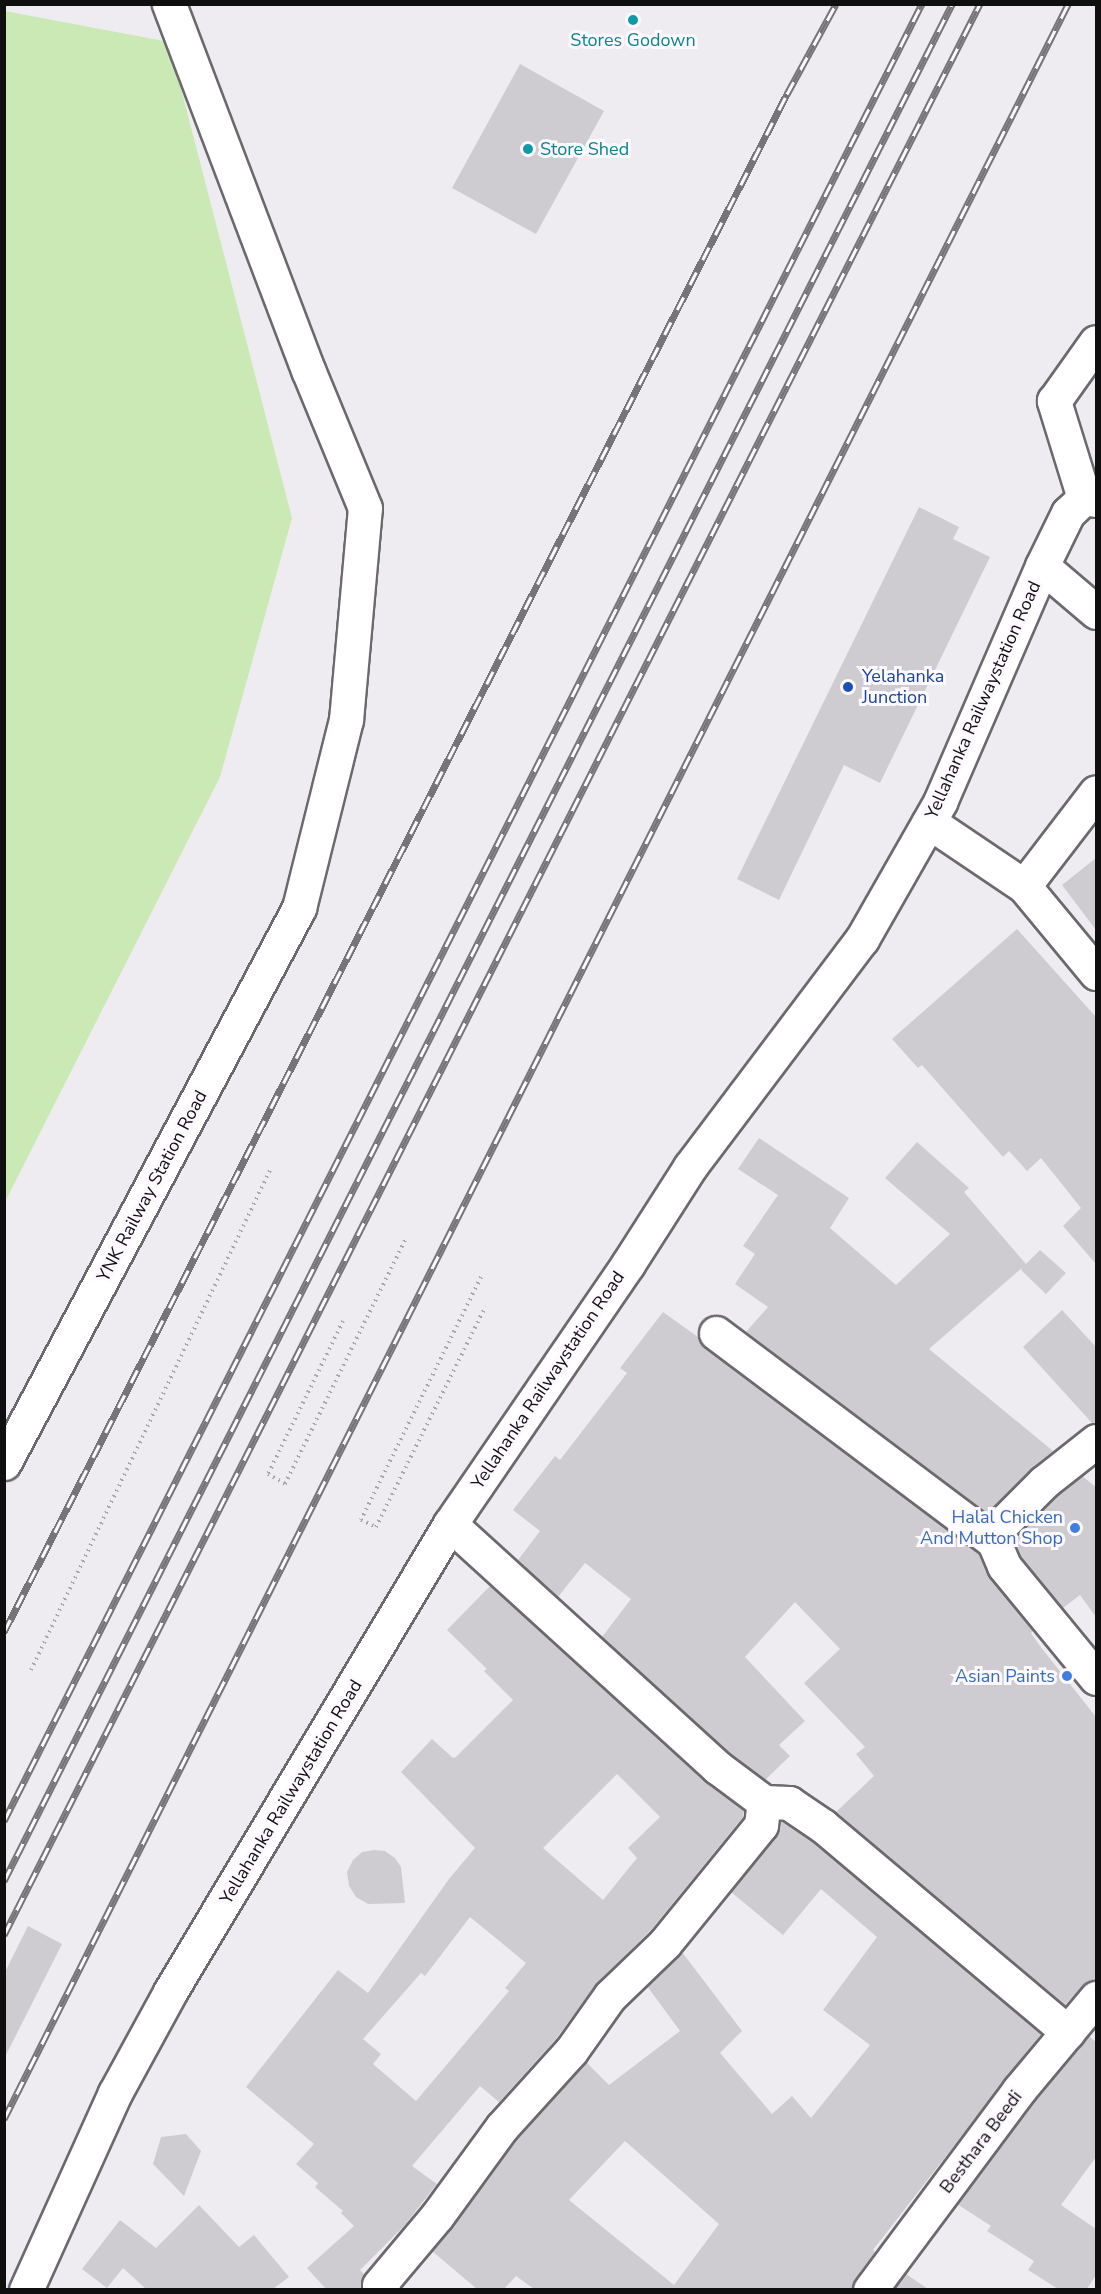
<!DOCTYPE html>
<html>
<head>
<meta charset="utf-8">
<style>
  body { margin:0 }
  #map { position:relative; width:1101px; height:2294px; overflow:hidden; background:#efecf1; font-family:"Nunito Sans",sans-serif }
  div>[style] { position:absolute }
  .green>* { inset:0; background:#cae9b4 }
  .building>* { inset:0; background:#cfccd1 }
  .path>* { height:4px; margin-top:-2px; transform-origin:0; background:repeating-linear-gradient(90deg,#a7a5a9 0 1.5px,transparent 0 6px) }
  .roads { filter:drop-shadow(2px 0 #6c696e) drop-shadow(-2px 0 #6c696e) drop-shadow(0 2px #6c696e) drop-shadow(0 -2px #6c696e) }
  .minor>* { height:33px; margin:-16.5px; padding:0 16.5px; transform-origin:16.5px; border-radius:16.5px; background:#fff }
  .rail>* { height:7px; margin-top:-3.5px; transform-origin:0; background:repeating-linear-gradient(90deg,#fdf9ff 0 14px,#767477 0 28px); box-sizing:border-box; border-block:2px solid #767477 }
  .dots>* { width:16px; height:16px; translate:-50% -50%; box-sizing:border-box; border:3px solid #fdf9ff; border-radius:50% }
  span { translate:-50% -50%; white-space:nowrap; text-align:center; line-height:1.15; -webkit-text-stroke:6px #fdf9ff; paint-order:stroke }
  .culture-label { font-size:18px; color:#0d838f }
  .left { translate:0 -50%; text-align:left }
  .transit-label { font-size:18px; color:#164399 }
  .street-label { font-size:18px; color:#100f10 }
  .shop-label { font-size:18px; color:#366cbe }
  .right { translate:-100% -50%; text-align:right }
  .frame { position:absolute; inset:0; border:6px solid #100f10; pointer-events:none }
</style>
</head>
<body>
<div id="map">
  <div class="green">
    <div style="clip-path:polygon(5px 11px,169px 42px,292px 518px,220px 777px,5px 1202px)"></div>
  </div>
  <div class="building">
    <div style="clip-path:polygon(520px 64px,604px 111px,536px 234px,452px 188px)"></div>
    <div style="clip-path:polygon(919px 507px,959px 527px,953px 539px,990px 557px,880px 783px,844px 765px,779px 900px,737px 879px)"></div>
    <div style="clip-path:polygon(1096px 858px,1096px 930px,1062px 885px)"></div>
    <div style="clip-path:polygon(1017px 929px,1096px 1017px,1096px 1264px,1063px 1226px,1081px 1208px,1041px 1158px,1027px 1171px,1009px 1151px,1003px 1157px,922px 1065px,918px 1068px,892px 1039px)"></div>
    <div style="clip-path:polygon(759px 1138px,849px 1198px,830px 1228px,896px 1285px,950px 1234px,885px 1178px,917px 1142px,969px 1188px,964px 1192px,1026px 1264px,1040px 1250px,1066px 1273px,1046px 1294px,1021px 1270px,1023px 1267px,929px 1349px,1053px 1451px,1031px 1469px,987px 1513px,746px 1332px,768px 1307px,735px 1284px,755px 1254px,743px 1246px,778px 1195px,738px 1169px)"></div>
    <div style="clip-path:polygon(1062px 1310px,1096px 1347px,1096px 1423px,1092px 1423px,1023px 1347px)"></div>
    <div style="clip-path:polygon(663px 1312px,698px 1337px,705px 1348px,979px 1554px,990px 1578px,1033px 1631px,1031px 1633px,1040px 1646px,1096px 1717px,1096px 1980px,1082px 1986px,1065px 2005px,836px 1812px,874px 1776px,856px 1754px,865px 1747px,804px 1683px,840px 1649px,795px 1602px,745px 1657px,805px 1721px,779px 1745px,790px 1756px,765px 1780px,729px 1753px,602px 1637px,631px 1599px,585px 1563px,558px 1597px,518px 1560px,540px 1531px,513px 1510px,555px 1456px,560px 1460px,627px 1373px,620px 1368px)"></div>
    <div style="clip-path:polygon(1082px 1476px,1096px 1487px,1096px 1617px,1080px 1595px,1063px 1608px,1020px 1556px,1013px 1540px,1056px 1496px)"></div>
    <div style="clip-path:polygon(evenodd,490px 1586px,704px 1781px,744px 1810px,743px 1817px,651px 1930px,597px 1983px,556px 2039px,499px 2102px,480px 2086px,412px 2166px,437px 2184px,403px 2227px,360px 2270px,364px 2274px,361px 2289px,326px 2289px,307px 2268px,354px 2226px,341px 2213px,343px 2211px,315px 2187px,318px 2183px,296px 2164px,314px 2144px,246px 2087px,338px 1970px,368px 1993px,449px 1879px,475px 1848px,401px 1772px,432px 1739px,453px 1758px,456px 1757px,513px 1700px,484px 1671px,487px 1669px,447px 1630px,490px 1586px,617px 1774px,660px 1817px,628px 1848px,637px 1858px,603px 1900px,543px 1848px,617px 1774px,490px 1586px,470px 1917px,526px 1963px,505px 1988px,509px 1991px,416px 2101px,373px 2064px,381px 2054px,363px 2039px,421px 1973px,425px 1976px,470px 1917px)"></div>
    <div style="clip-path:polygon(evenodd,780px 1821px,812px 1841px,1041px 2034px,873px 2250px,875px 2252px,855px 2279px,852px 2289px,534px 2289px,516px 2276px,504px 2289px,477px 2289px,432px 2251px,517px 2139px,586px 2062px,609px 2085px,680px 2031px,647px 1986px,682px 1952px,742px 2031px,720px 2053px,772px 2114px,792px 2096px,811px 2118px,870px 2045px,823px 2010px,877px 1937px,821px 1889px,783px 1935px,731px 1892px,776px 1837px,780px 1821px,625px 2141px,719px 2224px,674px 2285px,569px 2200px,625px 2141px)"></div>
    <div style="clip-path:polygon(374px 1850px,385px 1851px,395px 1858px,401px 1867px,405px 1903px,368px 1904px,356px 1897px,349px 1886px,347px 1872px,353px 1860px,362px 1852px)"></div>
    <div style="clip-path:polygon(28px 1926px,62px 1944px,4px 2059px,4px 1974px)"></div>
    <div style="clip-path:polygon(1089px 2036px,1096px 2042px,1096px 2157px,1061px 2205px,1096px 2229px,1096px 2275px,1087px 2289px,1058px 2289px,1028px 2270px,1034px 2261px,987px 2231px,991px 2226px,957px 2204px,1034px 2102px)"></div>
    <div style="clip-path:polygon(186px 2134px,201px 2151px,184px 2196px,153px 2164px,161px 2137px)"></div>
    <div style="clip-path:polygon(199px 2205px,239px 2247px,254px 2235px,289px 2277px,273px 2289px,146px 2289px,123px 2268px,107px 2288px,82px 2269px,120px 2220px,156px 2248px)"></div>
    <div style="clip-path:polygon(906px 2274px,928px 2289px,894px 2289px)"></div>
  </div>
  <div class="path">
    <div style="left:481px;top:1277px;width:271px;rotate:116.3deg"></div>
    <div style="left:361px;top:1520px;width:17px;rotate:25deg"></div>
    <div style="left:376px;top:1527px;width:246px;rotate:-63.6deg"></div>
    <div style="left:343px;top:1321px;width:170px;rotate:116.1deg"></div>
    <div style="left:268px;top:1474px;width:20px;rotate:30deg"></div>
    <div style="left:285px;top:1484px;width:274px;rotate:-63.8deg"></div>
    <div style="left:31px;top:1670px;width:556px;rotate:-64.45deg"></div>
  </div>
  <div class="roads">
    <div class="minor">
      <div style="left:1084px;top:498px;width:102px;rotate:-107.2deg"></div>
      <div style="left:1054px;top:401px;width:72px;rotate:-54.6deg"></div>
      <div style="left:1042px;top:566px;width:71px;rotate:40.4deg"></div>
      <div style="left:929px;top:822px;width:115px;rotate:34deg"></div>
      <div style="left:1024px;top:886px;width:113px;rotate:50.4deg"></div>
      <div style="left:1024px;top:886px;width:118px;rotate:-52.5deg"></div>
      <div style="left:716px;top:1333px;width:348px;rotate:36.9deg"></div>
      <div style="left:1096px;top:1441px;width:66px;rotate:141.7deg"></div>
      <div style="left:1044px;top:1482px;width:68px;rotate:135deg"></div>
      <div style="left:996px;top:1530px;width:12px;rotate:99deg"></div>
      <div style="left:994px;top:1542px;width:26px;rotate:67deg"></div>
      <div style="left:1004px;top:1566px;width:145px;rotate:50.6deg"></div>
      <div style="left:4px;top:1463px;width:629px;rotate:-62.01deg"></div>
      <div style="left:299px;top:908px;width:194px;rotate:-76deg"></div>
      <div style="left:346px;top:720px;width:213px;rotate:-84.9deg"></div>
      <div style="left:365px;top:508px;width:149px;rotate:-112.4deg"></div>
      <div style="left:308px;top:370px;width:392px;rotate:-110.8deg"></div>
      <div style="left:450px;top:1524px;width:361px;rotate:42.3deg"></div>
      <div style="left:717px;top:1767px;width:59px;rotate:36.7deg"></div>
      <div style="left:764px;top:1802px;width:25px;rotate:2deg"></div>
      <div style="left:789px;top:1803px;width:41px;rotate:34.1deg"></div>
      <div style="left:823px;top:1826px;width:320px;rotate:40.1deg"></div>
      <div style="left:26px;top:2290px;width:216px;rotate:-65.7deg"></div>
      <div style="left:115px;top:2093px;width:115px;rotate:-61.4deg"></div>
      <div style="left:170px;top:1992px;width:545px;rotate:-59.11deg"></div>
      <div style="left:450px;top:1524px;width:315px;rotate:-55.6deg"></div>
      <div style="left:628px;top:1264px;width:115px;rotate:-57.4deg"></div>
      <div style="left:690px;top:1167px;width:286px;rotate:-53deg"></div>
      <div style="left:862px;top:939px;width:158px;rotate:-60.3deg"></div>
      <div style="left:940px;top:802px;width:257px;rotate:-66.6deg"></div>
      <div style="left:1042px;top:566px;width:59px;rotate:-63.9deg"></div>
      <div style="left:1068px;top:513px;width:22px;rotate:-43deg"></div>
      <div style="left:1084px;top:498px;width:12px;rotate:9deg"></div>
      <div style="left:383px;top:2290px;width:6px;rotate:-129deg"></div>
      <div style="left:379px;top:2285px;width:90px;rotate:-50deg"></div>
      <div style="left:437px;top:2216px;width:110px;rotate:-53.9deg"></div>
      <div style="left:502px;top:2127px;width:103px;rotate:-47.8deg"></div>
      <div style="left:571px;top:2051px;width:67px;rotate:-54.7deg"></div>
      <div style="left:610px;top:1996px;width:76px;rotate:-43.9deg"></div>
      <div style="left:665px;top:1943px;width:152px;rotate:-50.9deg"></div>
      <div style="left:761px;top:1825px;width:23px;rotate:-83deg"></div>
      <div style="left:870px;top:2290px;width:249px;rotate:-53.3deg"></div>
      <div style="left:1019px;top:2090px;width:120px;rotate:-50.1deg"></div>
    </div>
  </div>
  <div class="rail">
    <div style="left:4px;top:1632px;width:1726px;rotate:-63.02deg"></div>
    <div style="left:787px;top:94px;width:102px;rotate:-61.4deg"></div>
    <div style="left:4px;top:1821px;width:2036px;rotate:-63.2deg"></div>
    <div style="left:4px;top:1881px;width:2103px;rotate:-63.2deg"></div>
    <div style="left:4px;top:1935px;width:2164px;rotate:-63.19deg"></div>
    <div style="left:4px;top:2119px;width:2368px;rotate:-63.29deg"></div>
  </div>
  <div class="dots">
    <div style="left:633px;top:20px;background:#0f9aa8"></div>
    <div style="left:528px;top:149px;background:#0f9aa8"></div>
    <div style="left:848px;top:687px;background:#1a4fb4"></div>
    <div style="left:1075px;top:1528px;background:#3f7fe0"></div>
    <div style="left:1067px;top:1676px;background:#3f7fe0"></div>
  </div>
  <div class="culture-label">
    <span style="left:633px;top:40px">Stores Godown</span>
    <span class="left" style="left:540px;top:149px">Store Shed</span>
  </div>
  <div class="transit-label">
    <span class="left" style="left:862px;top:687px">Yelahanka<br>Junction</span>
  </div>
  <div class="street-label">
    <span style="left:983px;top:700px;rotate:-66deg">Yellahanka Railwaystation Road</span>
    <span style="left:152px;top:1186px;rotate:-62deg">YNK Railway Station Road</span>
    <span style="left:548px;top:1380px;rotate:-56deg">Yellahanka Railwaystation Road</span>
    <span style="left:291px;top:1792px;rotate:-59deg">Yellahanka Railwaystation Road</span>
    <span style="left:981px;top:2142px;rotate:-53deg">Besthara Beedi</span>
  </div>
  <div class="shop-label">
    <span class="right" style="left:1063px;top:1528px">Halal Chicken<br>And Mutton Shop</span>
    <span class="right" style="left:1055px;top:1676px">Asian Paints</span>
  </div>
  <div class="frame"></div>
</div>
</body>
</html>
